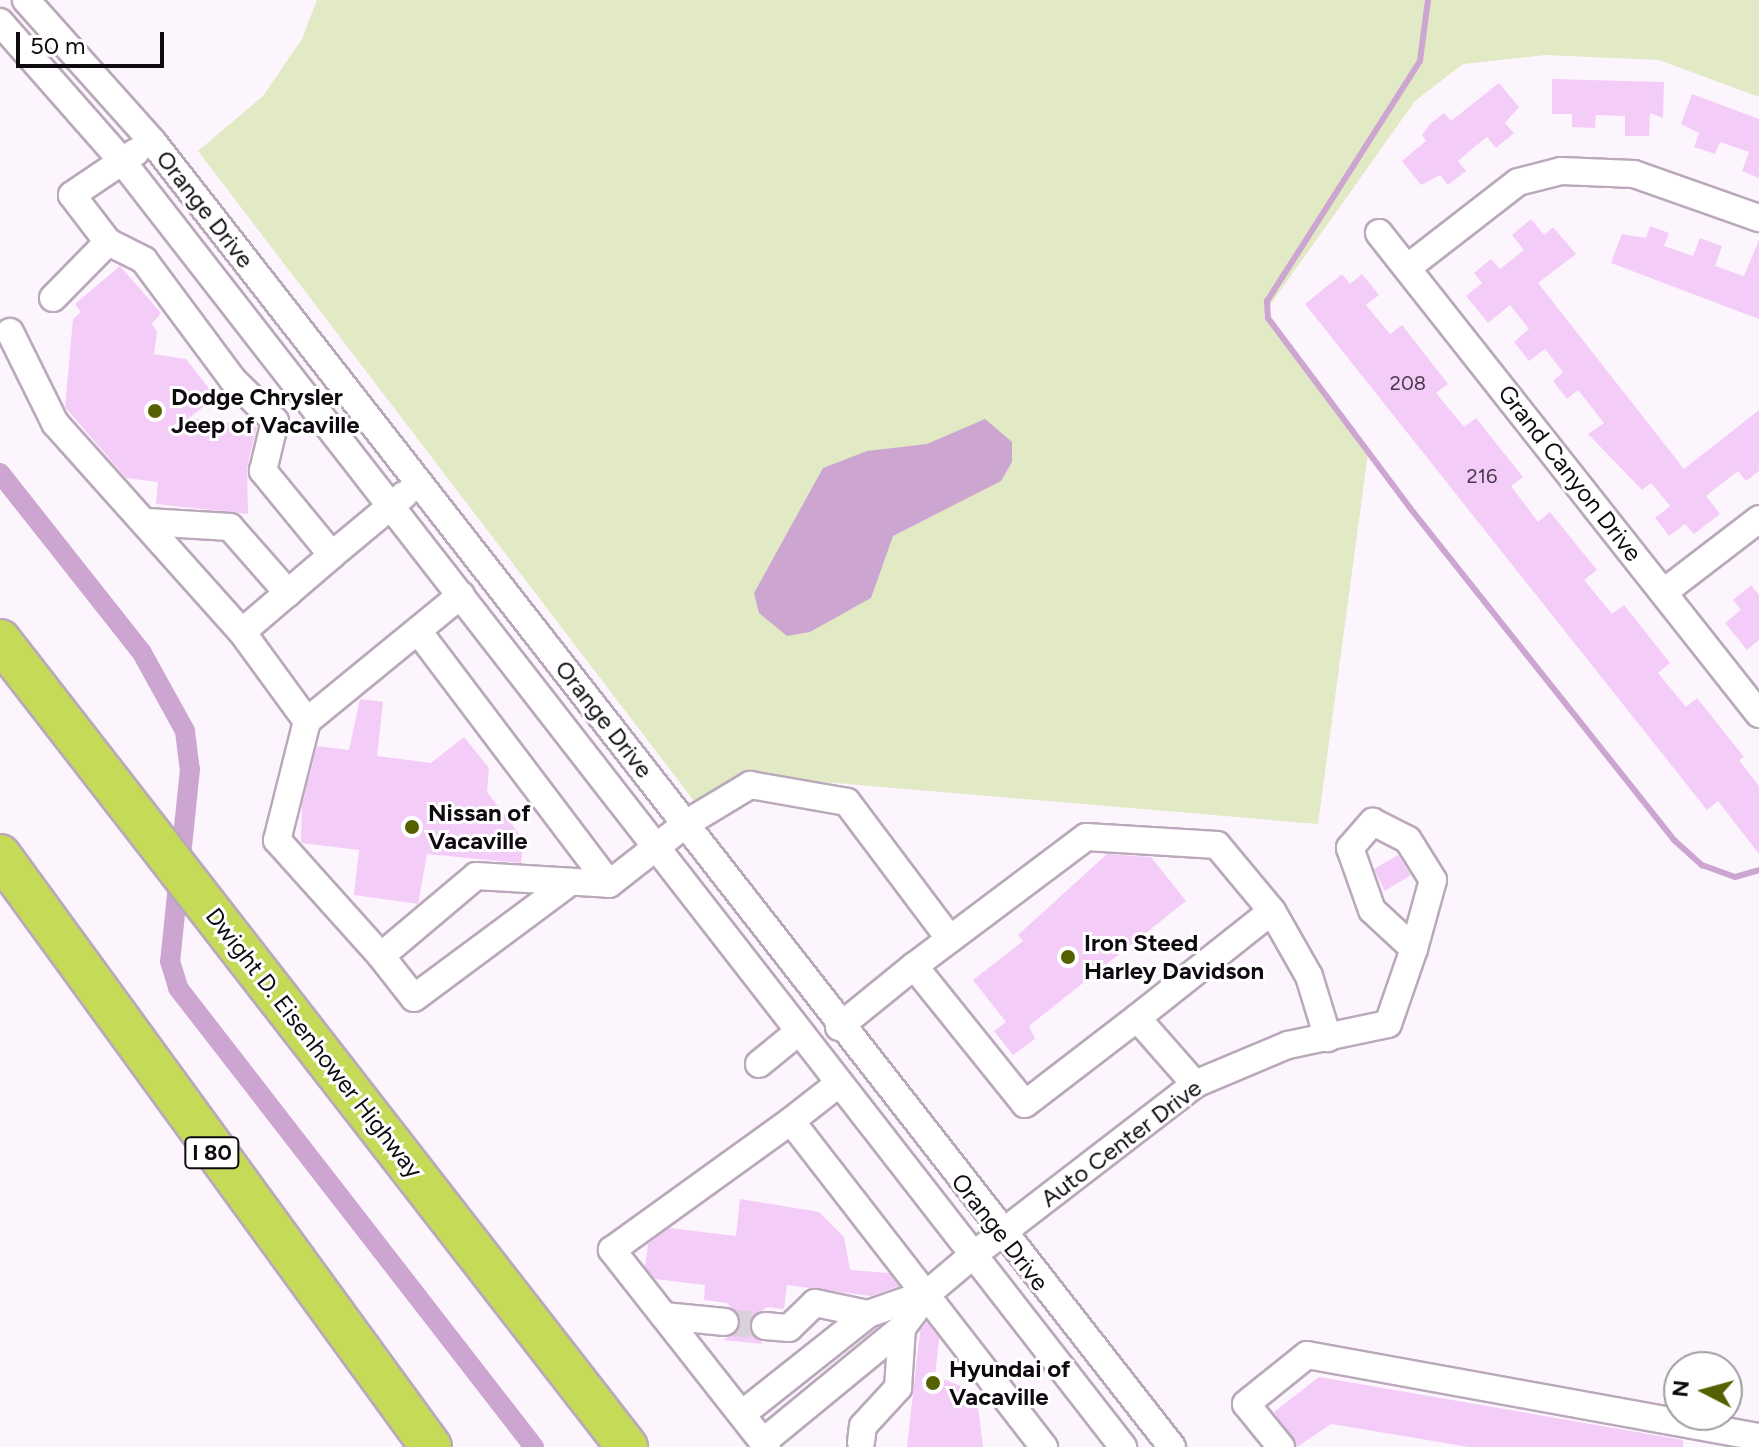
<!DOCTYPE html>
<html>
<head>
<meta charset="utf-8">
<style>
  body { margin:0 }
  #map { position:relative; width:1759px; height:1447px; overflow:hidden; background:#fdf5fe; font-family:Figtree,sans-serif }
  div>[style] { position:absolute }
  .green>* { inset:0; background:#e1eac4 }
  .water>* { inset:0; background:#cca5d0 }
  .stream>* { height:6px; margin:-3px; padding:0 3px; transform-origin:3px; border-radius:3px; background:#cca5d0 }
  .canal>* { height:20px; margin:-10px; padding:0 10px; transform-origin:10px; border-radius:10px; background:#cca5d0 }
  .building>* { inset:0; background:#f4ccf8 }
  .minor-tunnel>* { height:26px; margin-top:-13px; transform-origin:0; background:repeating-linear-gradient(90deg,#d9d2da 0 26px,transparent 0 39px) }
  .roads { filter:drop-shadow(2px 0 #baa8bb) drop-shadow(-2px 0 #baa8bb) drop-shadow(0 2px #baa8bb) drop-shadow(0 -2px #baa8bb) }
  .minor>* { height:26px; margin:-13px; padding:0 13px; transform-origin:13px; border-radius:13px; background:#fff }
  .highway>* { height:40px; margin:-20px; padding:0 20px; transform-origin:20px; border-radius:20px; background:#c5db58 }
  .dots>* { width:22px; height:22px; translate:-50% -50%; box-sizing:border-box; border:4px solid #fff; border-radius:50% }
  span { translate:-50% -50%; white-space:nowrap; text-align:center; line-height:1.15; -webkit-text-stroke:6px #fff; paint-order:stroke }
  .number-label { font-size:20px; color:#483a4a }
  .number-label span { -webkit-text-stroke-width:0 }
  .shield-label span { padding:2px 6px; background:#fff; border:2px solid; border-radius:6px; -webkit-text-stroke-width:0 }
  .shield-label { font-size:22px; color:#0f0910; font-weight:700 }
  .street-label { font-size:24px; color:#0f0910 }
  .poi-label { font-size:24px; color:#0f0910; font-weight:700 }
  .left { translate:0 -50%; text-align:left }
  .north { position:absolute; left:1663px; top:1351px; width:80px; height:80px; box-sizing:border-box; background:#fff; border:2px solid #9f9d9f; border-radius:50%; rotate:276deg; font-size:22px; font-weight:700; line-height:32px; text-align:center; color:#0f0910 }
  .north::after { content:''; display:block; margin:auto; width:28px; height:36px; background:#556101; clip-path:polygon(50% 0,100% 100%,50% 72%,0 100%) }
  .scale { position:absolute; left:16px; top:32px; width:148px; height:36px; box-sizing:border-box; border:4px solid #0f0910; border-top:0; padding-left:10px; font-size:24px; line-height:28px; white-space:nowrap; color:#0f0910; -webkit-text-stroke:6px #fff; paint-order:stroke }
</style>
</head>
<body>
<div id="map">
  <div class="green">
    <div style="clip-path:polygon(317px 0,1759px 0,1759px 97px,1659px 60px,1546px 55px,1463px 64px,1415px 101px,1263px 315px,1368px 453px,1318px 824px,741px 775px,694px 801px,198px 151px,263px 96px,302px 39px)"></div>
  </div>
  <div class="water">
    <div style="clip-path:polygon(985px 419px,1012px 442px,1012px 462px,1001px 481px,893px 536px,871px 598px,810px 632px,787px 636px,759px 613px,754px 593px,823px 468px,867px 451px,927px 444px)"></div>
  </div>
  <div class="stream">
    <div style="left:1428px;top:0;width:62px;rotate:97.5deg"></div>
    <div style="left:1420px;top:61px;width:285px;rotate:122.5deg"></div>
    <div style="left:1267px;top:301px;width:17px;rotate:87deg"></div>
    <div style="left:1268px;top:318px;width:237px;rotate:53.2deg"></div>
    <div style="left:1410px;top:508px;width:424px;rotate:51.5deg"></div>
    <div style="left:1674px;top:840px;width:38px;rotate:42deg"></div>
    <div style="left:1702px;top:865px;width:35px;rotate:20deg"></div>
    <div style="left:1735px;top:877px;width:25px;rotate:-16deg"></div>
  </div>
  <div class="canal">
    <div style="left:0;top:473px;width:229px;rotate:51.7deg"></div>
    <div style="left:142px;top:653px;width:89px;rotate:61.1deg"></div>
    <div style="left:185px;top:731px;width:38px;rotate:83deg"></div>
    <div style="left:190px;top:769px;width:193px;rotate:95.9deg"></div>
    <div style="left:170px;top:961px;width:28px;rotate:73deg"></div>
    <div style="left:178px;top:988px;width:581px;rotate:52.2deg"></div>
  </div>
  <div class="building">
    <div style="clip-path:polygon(1552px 79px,1664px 82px,1663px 118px,1650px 113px,1649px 136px,1625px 136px,1625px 116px,1596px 115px,1595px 128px,1572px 127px,1572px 114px,1552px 114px)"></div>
    <div style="clip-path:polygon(1499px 83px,1519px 107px,1505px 123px,1514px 133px,1496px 148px,1487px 137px,1472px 149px,1458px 161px,1466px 171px,1448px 185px,1440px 175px,1421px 185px,1402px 161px,1426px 141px,1422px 135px,1430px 124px,1444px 113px,1451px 121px)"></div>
    <div style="clip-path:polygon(1692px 94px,1759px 119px,1759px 178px,1742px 171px,1749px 152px,1720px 142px,1715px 154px,1694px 147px,1699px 133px,1681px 124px)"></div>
    <div style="clip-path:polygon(1531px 219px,1544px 235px,1553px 227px,1576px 254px,1538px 283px,1684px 469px,1759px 410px,1759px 471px,1746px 481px,1738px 471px,1706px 496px,1720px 514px,1694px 534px,1685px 524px,1669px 536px,1663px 528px,1655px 518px,1670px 506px,1651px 483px,1642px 490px,1588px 434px,1604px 423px,1578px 390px,1567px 399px,1553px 381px,1563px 372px,1545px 349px,1529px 361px,1514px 342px,1529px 329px,1510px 305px,1488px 323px,1466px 296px,1482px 283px,1474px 273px,1491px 259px,1500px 269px,1524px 250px,1512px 235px)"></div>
    <div style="clip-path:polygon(1650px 226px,1669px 233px,1664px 246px,1693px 256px,1700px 238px,1722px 246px,1715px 266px,1744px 276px,1759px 240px,1759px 319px,1611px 263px,1622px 234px,1646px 238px)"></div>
    <div style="clip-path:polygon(120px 266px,161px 313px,152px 324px,157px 332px,154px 354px,186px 359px,216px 397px,189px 418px,257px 426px,247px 468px,248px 514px,156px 504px,158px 482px,126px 478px,65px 407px,73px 319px,81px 312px,75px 304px)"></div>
    <div style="clip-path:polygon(1342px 274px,1350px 284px,1362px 274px,1379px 295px,1366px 305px,1390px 334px,1402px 325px,1448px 384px,1436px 393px,1464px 427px,1476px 418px,1523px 477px,1511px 486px,1538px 522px,1550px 512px,1597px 570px,1584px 580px,1612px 614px,1624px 605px,1670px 663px,1658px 673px,1686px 707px,1697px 698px,1744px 757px,1739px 760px,1759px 786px,1759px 854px,1718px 801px,1707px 810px,1305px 304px)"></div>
    <div style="clip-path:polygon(1751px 585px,1759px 595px,1759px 640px,1747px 650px,1725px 623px,1741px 610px,1733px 600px)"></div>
    <div style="clip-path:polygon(360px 699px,383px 702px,377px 756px,431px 763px,464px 737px,489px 768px,487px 792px,524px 840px,521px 863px,427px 854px,418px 904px,354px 895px,359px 850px,301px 843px,302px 805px,317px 746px,349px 750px)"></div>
    <div style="clip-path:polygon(1107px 854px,1151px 857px,1186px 901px,1029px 1026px,1035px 1039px,1013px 1055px,994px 1031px,1006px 1022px,973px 980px,1023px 941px,1018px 935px)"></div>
    <div style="clip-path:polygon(1398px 855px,1411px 875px,1385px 891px,1374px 869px)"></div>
    <div style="clip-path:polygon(740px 1199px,819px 1212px,844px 1237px,850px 1270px,889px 1273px,899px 1286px,871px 1296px,787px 1285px,784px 1309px,767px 1307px,752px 1318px,750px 1332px,763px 1344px,723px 1340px,738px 1331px,739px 1315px,727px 1303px,704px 1300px,705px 1285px,655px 1279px,645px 1267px,648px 1244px,669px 1228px,736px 1236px)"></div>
    <div style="clip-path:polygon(927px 1322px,939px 1338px,935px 1376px,961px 1386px,978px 1407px,983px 1447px,907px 1447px,920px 1331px)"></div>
    <div style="clip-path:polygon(1319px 1377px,1683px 1440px,1683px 1447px,1469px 1447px,1331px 1424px,1297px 1447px,1274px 1412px)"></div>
  </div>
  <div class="minor-tunnel">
    <div style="left:725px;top:1322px;width:40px;rotate:5.7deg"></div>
  </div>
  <div class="roads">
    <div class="minor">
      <div style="left:26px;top:0;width:189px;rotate:48.2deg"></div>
      <div style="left:152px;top:141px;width:1657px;rotate:52.01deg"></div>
      <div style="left:0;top:22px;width:185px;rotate:48.7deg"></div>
      <div style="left:122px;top:161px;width:1630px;rotate:52.1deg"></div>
      <div style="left:1379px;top:233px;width:613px;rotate:51.69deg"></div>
      <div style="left:1407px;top:268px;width:140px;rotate:-37.8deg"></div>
      <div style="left:1518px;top:182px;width:44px;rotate:-14.3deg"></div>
      <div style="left:1561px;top:171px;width:73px;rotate:2.4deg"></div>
      <div style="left:1634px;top:174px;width:133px;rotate:19.4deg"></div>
      <div style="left:53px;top:298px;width:78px;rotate:-45.5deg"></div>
      <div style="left:108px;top:242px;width:59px;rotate:-127.5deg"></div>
      <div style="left:72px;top:195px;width:77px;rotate:-33.9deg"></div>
      <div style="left:10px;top:332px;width:102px;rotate:63.7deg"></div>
      <div style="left:55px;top:423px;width:280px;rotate:48.2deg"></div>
      <div style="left:242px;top:632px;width:118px;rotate:-40.5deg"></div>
      <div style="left:332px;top:555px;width:109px;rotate:-129.4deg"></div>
      <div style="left:263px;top:471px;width:51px;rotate:-76.5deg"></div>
      <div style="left:275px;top:421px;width:59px;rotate:-135.7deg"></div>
      <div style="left:233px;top:380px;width:149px;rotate:-126.6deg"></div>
      <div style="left:144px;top:260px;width:40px;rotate:-153.4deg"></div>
      <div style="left:147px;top:522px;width:83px;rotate:3.4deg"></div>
      <div style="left:230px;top:527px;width:88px;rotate:48.7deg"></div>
      <div style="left:332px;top:555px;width:94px;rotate:-39.8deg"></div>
      <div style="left:1664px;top:592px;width:120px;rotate:-37.5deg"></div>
      <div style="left:418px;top:631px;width:317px;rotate:52.9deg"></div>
      <div style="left:242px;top:632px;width:110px;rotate:53.9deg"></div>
      <div style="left:307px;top:721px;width:199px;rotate:-39.3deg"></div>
      <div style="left:307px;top:721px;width:123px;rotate:104.1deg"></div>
      <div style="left:277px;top:840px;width:156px;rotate:48.1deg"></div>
      <div style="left:381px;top:956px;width:124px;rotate:-40.1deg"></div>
      <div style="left:476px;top:876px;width:133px;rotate:3.4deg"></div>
      <div style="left:609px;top:884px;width:99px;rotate:-38deg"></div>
      <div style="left:687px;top:823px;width:74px;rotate:-31.1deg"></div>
      <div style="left:750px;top:785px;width:98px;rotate:9.9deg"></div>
      <div style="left:847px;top:802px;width:171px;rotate:53.1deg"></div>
      <div style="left:1272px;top:911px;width:75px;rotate:60.4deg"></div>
      <div style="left:1309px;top:976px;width:65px;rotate:73deg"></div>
      <div style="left:381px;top:956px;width:53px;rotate:51.8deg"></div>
      <div style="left:414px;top:998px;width:194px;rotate:-36.6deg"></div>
      <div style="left:1137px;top:1018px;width:172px;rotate:-38.4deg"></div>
      <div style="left:1272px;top:911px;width:86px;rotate:-129.8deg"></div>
      <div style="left:1217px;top:845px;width:131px;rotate:-176.5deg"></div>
      <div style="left:1086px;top:837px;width:215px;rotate:143.1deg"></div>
      <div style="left:914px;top:966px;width:177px;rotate:51.2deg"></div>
      <div style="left:1025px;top:1104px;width:141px;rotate:-37.5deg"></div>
      <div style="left:1137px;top:1018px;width:88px;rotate:48.7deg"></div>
      <div style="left:839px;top:1027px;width:97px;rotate:-39.1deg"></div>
      <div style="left:759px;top:1064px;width:49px;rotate:-39.2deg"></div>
      <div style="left:837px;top:1085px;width:58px;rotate:142deg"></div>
      <div style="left:791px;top:1121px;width:413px;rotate:52.2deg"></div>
      <div style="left:664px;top:1316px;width:61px;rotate:5.6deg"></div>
      <div style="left:765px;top:1326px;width:24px;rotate:5deg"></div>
      <div style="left:789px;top:1328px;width:36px;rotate:-44deg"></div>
      <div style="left:815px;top:1303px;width:54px;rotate:11.7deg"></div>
      <div style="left:742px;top:1414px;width:161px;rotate:-38.4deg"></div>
      <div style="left:868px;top:1314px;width:64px;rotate:-19.3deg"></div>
      <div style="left:763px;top:1442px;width:180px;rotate:-39.4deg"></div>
      <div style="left:902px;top:1328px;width:44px;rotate:-53.4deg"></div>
      <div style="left:928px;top:1293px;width:57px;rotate:-40.1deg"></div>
      <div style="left:972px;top:1256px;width:282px;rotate:-37.6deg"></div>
      <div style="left:1195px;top:1084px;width:101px;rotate:-22.8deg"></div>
      <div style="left:1288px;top:1045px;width:102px;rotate:-11.9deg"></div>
      <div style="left:1388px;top:1024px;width:79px;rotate:-70.9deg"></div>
      <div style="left:1414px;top:949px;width:57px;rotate:-137.1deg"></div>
      <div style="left:1372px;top:910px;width:66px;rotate:-109.5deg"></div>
      <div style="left:1350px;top:848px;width:35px;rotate:-49deg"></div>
      <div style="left:1373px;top:822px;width:39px;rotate:27deg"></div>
      <div style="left:1408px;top:840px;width:47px;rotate:58deg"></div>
      <div style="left:1433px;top:880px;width:72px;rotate:105.4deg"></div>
      <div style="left:861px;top:1442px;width:16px;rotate:-83deg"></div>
      <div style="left:863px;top:1426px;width:52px;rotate:-47.4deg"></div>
      <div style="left:898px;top:1388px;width:60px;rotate:-86.2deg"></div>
      <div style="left:767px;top:1447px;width:251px;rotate:-128.2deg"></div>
      <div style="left:612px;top:1250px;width:221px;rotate:-35.8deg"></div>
      <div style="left:1281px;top:1447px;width:55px;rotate:-129.1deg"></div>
      <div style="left:1246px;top:1404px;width:78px;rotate:-38.8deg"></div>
      <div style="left:1307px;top:1355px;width:459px;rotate:10.3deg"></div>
    </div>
    <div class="highway">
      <div style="left:0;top:640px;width:1022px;rotate:52.15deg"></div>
      <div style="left:0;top:855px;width:732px;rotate:53.94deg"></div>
    </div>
  </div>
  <div class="dots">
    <div style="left:155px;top:411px;background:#556101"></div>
    <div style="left:412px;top:827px;background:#556101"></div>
    <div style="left:1068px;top:957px;background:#556101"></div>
    <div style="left:933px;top:1383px;background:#556101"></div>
  </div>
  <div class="number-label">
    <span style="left:1408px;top:383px">208</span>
    <span style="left:1482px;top:476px">216</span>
  </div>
  <div class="shield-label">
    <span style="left:212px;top:1153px">I 80</span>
  </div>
  <div class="street-label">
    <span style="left:205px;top:209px;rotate:52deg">Orange Drive</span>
    <span style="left:1570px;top:473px;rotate:52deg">Grand Canyon Drive</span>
    <span style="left:604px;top:719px;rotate:52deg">Orange Drive</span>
    <span style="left:314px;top:1043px;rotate:52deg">Dwight D. Eisenhower Highway</span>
    <span style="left:1121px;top:1143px;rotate:-37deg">Auto Center Drive</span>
    <span style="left:1000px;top:1232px;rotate:52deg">Orange Drive</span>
  </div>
  <div class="poi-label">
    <span class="left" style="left:171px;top:411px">Dodge Chrysler<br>Jeep of Vacaville</span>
    <span class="left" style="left:428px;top:827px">Nissan of<br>Vacaville</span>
    <span class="left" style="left:1084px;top:957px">Iron Steed<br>Harley Davidson</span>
    <span class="left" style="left:949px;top:1383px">Hyundai of<br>Vacaville</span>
  </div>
  <div class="north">N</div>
  <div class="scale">50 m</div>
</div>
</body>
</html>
